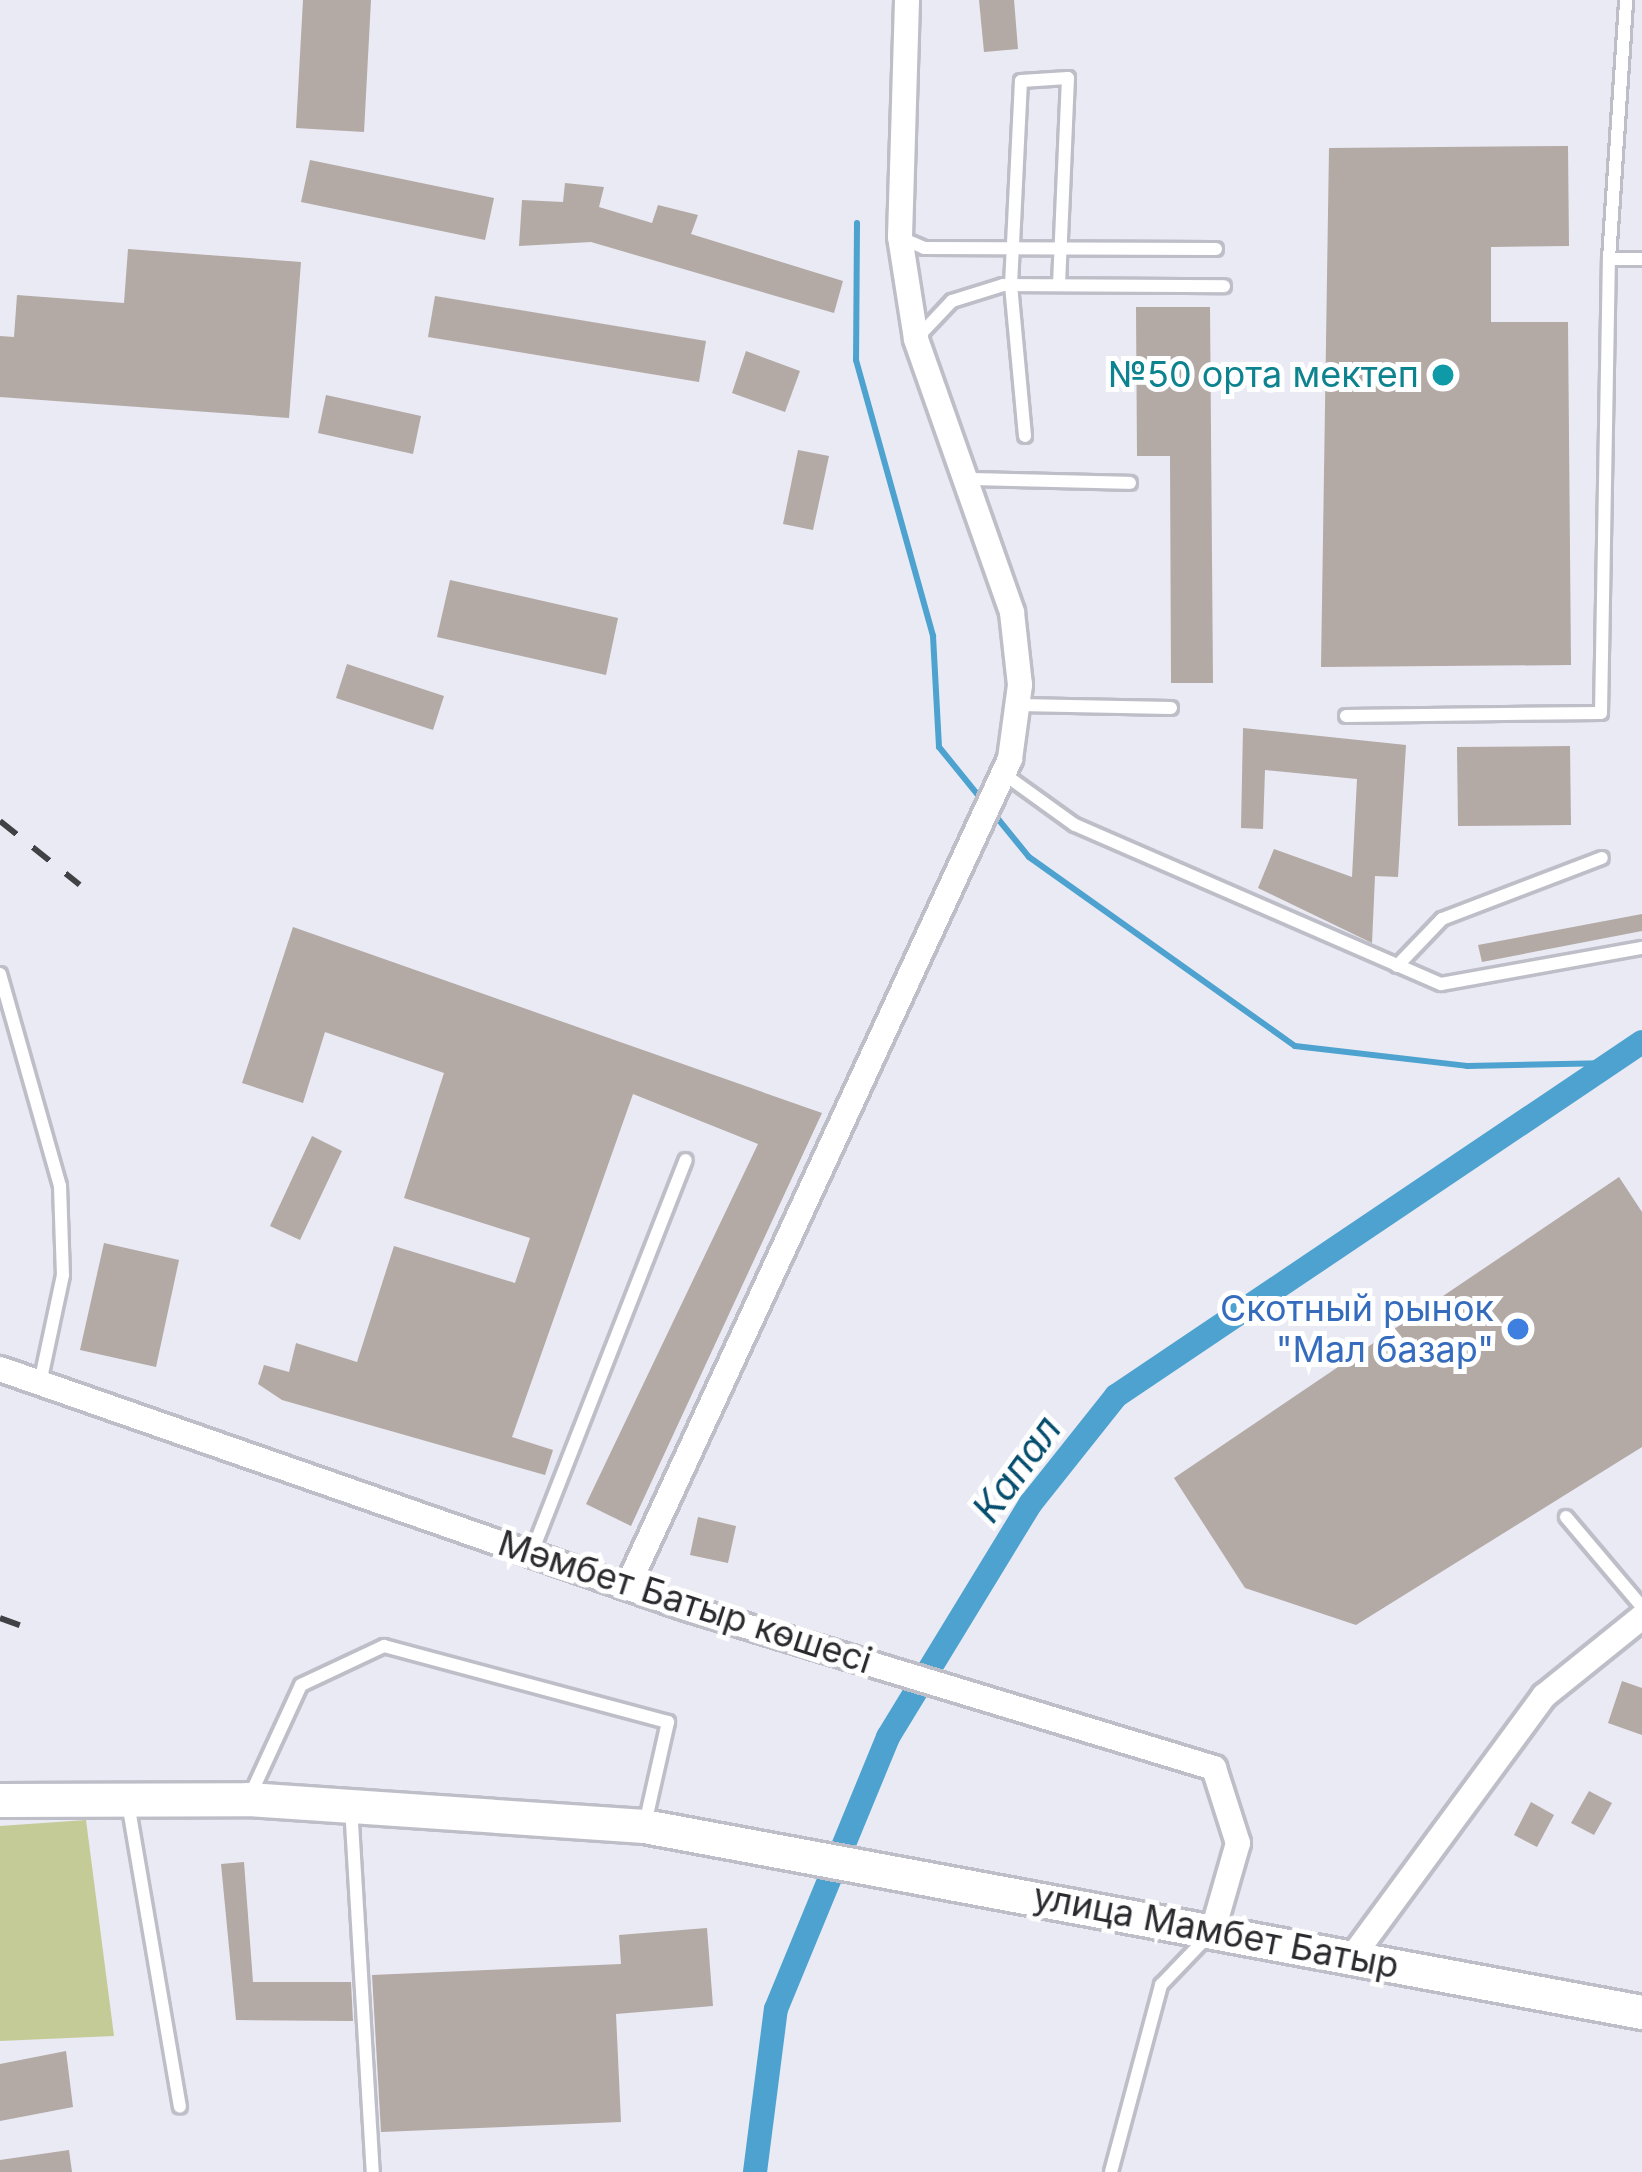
<!DOCTYPE html>
<html>
<head>
<meta charset="utf-8">
<style>
  body { margin:0 }
  #map { position:relative; width:1642px; height:2172px; overflow:hidden; background:#e9eaf4; font-family:Inter,sans-serif }
  div>[style] { position:absolute }
  .green>* { inset:0; background:#c5cb96 }
  .stream>* { height:6px; margin:-3px; padding:0 3px; transform-origin:3px; border-radius:3px; background:#4da2cf }
  .canal>* { height:24px; margin:-12px; padding:0 12px; transform-origin:12px; border-radius:12px; background:#4da2cf }
  .building>* { inset:0; background:#b3a9a5 }
  .roads { filter:drop-shadow(3px 0 #bdbec7) drop-shadow(-3px 0 #bdbec7) drop-shadow(0 3px #bdbec7) drop-shadow(0 -3px #bdbec7) }
  .lane>* { height:12px; margin:-6px; padding:0 6px; transform-origin:6px; border-radius:6px; background:#fff }
  .street>* { height:24px; margin:-12px; padding:0 12px; transform-origin:12px; border-radius:12px; background:#fff }
  .secondary>* { height:33px; margin:-16.5px; padding:0 16.5px; transform-origin:16.5px; border-radius:16.5px; background:#fff }
  .rail>* { height:6px; margin-top:-3px; transform-origin:0; background:repeating-linear-gradient(90deg,#404045 0 21px,transparent 0 42px) }
  .dots>* { width:33px; height:33px; translate:-50% -50%; box-sizing:border-box; border:6px solid #fff; border-radius:50% }
  span { translate:-50% -50%; white-space:nowrap; text-align:center; line-height:1.15; -webkit-text-stroke:10px #fff; paint-order:stroke }
  .culture-label { font-size:36px; color:#0d838f }
  .right { translate:-100% -50%; text-align:right }
  .shop-label { font-size:36px; color:#366cbe }
  .street-label { font-size:36px; color:#2b2b2f }
  .water-label { font-size:39px; color:#064e6d; font-style:italic }
</style>
</head>
<body>
<div id="map">
  <div class="green">
    <div style="clip-path:polygon(86px 1820px,114px 2036px,0 2041px,0 1826px)"></div>
  </div>
  <div class="stream">
    <div style="left:857px;top:223px;width:137px;rotate:90.4deg"></div>
    <div style="left:856px;top:360px;width:287px;rotate:74.4deg"></div>
    <div style="left:933px;top:636px;width:111px;rotate:86.9deg"></div>
    <div style="left:939px;top:747px;width:68px;rotate:50.9deg"></div>
    <div style="left:994px;top:814px;width:55px;rotate:50.9deg"></div>
    <div style="left:1029px;top:857px;width:326px;rotate:35.4deg"></div>
    <div style="left:1295px;top:1046px;width:173px;rotate:6.6deg"></div>
    <div style="left:1467px;top:1066px;width:146px;rotate:-1.2deg"></div>
  </div>
  <div class="canal">
    <div style="left:755px;top:2172px;width:164px;rotate:-82.7deg"></div>
    <div style="left:776px;top:2009px;width:294px;rotate:-67.6deg"></div>
    <div style="left:888px;top:1737px;width:274px;rotate:-58.6deg"></div>
    <div style="left:1031px;top:1503px;width:137px;rotate:-51.5deg"></div>
    <div style="left:1116px;top:1396px;width:634px;rotate:-33.94deg"></div>
  </div>
  <div class="building">
    <div style="clip-path:polygon(303px 0,371px 0,364px 132px,296px 128px)"></div>
    <div style="clip-path:polygon(979px 0,1014px 0,1018px 49px,984px 52px)"></div>
    <div style="clip-path:polygon(1568px 146px,1569px 246px,1491px 247px,1491px 322px,1568px 322px,1571px 665px,1321px 667px,1329px 148px)"></div>
    <div style="clip-path:polygon(310px 160px,494px 198px,485px 240px,301px 202px)"></div>
    <div style="clip-path:polygon(565px 183px,604px 187px,599px 207px,652px 223px,658px 205px,698px 215px,691px 234px,843px 281px,834px 313px,591px 242px,519px 246px,522px 200px,563px 202px)"></div>
    <div style="clip-path:polygon(128px 249px,301px 262px,289px 418px,0 397px,0 336px,14px 337px,17px 295px,124px 303px)"></div>
    <div style="clip-path:polygon(435px 296px,706px 341px,699px 382px,428px 337px)"></div>
    <div style="clip-path:polygon(1136px 307px,1210px 307px,1213px 683px,1171px 683px,1170px 456px,1137px 456px)"></div>
    <div style="clip-path:polygon(746px 351px,800px 371px,785px 412px,732px 393px)"></div>
    <div style="clip-path:polygon(326px 395px,421px 416px,413px 454px,318px 433px)"></div>
    <div style="clip-path:polygon(798px 450px,829px 456px,813px 530px,783px 524px)"></div>
    <div style="clip-path:polygon(450px 580px,618px 618px,606px 675px,437px 637px)"></div>
    <div style="clip-path:polygon(347px 664px,444px 696px,433px 730px,336px 698px)"></div>
    <div style="clip-path:polygon(1243px 728px,1406px 745px,1398px 877px,1375px 876px,1372px 943px,1258px 888px,1274px 849px,1352px 877px,1357px 779px,1265px 770px,1263px 829px,1241px 828px)"></div>
    <div style="clip-path:polygon(1570px 746px,1571px 825px,1458px 826px,1457px 747px)"></div>
    <div style="clip-path:polygon(1642px 914px,1642px 931px,1482px 962px,1478px 945px)"></div>
    <div style="clip-path:polygon(293px 927px,822px 1113px,631px 1526px,586px 1504px,758px 1144px,633px 1094px,512px 1437px,553px 1450px,545px 1475px,282px 1400px,258px 1384px,264px 1365px,289px 1372px,296px 1343px,357px 1362px,394px 1246px,515px 1283px,530px 1238px,404px 1198px,444px 1073px,325px 1032px,303px 1103px,242px 1083px)"></div>
    <div style="clip-path:polygon(312px 1136px,342px 1151px,300px 1240px,270px 1226px)"></div>
    <div style="clip-path:polygon(1619px 1177px,1642px 1212px,1642px 1447px,1356px 1625px,1245px 1588px,1174px 1478px)"></div>
    <div style="clip-path:polygon(104px 1243px,179px 1260px,156px 1367px,80px 1350px)"></div>
    <div style="clip-path:polygon(698px 1517px,736px 1526px,728px 1563px,690px 1555px)"></div>
    <div style="clip-path:polygon(1622px 1681px,1642px 1688px,1642px 1735px,1608px 1723px)"></div>
    <div style="clip-path:polygon(1589px 1791px,1612px 1803px,1594px 1835px,1571px 1823px)"></div>
    <div style="clip-path:polygon(1531px 1802px,1554px 1815px,1537px 1847px,1514px 1835px)"></div>
    <div style="clip-path:polygon(244px 1862px,253px 1982px,351px 1982px,353px 2021px,236px 2020px,221px 1864px)"></div>
    <div style="clip-path:polygon(707px 1928px,713px 2006px,616px 2014px,621px 2122px,381px 2132px,372px 1975px,621px 1964px,619px 1935px)"></div>
    <div style="clip-path:polygon(66px 2051px,73px 2107px,0 2121px,0 2064px)"></div>
    <div style="clip-path:polygon(69px 2150px,72px 2172px,0 2172px,0 2160px)"></div>
  </div>
  <div class="roads">
    <div class="lane">
      <div style="left:901px;top:238px;width:25px;rotate:23deg"></div>
      <div style="left:924px;top:248px;width:292px;rotate:0.2deg"></div>
      <div style="left:1609px;top:259px;width:260px;rotate:-86.2deg"></div>
      <div style="left:917px;top:338px;width:51px;rotate:-46.6deg"></div>
      <div style="left:952px;top:301px;width:53px;rotate:-17.4deg"></div>
      <div style="left:1003px;top:285px;width:221px;rotate:0.3deg"></div>
      <div style="left:1025px;top:436px;width:152px;rotate:-95.3deg"></div>
      <div style="left:1011px;top:285px;width:204px;rotate:-87.2deg"></div>
      <div style="left:1021px;top:81px;width:47px;rotate:-3.7deg"></div>
      <div style="left:1068px;top:78px;width:207px;rotate:92.5deg"></div>
      <div style="left:968px;top:479px;width:162px;rotate:1.4deg"></div>
      <div style="left:1019px;top:705px;width:152px;rotate:1.1deg"></div>
      <div style="left:1346px;top:716px;width:255px;rotate:-0.7deg"></div>
      <div style="left:1601px;top:713px;width:454px;rotate:-89deg"></div>
      <div style="left:1609px;top:259px;width:33px"></div>
      <div style="left:1004px;top:774px;width:87px;rotate:35.7deg"></div>
      <div style="left:1075px;top:825px;width:399px;rotate:23.5deg"></div>
      <div style="left:1441px;top:984px;width:204px;rotate:-10.2deg"></div>
      <div style="left:1397px;top:966px;width:65px;rotate:-46.2deg"></div>
      <div style="left:1442px;top:919px;width:171px;rotate:-20.9deg"></div>
      <div style="left:0;top:974px;width:220px;rotate:74.2deg"></div>
      <div style="left:60px;top:1186px;width:89px;rotate:88.1deg"></div>
      <div style="left:63px;top:1275px;width:110px;rotate:102deg"></div>
      <div style="left:1566px;top:1517px;width:118px;rotate:49.8deg"></div>
      <div style="left:532px;top:1552px;width:421px;rotate:-68.6deg"></div>
      <div style="left:249px;top:1798px;width:124px;rotate:-65.3deg"></div>
      <div style="left:301px;top:1685px;width:92px;rotate:-25.2deg"></div>
      <div style="left:384px;top:1646px;width:294px;rotate:15deg"></div>
      <div style="left:668px;top:1722px;width:105px;rotate:102.7deg"></div>
      <div style="left:128px;top:1803px;width:308px;rotate:80.3deg"></div>
      <div style="left:351px;top:1806px;width:367px;rotate:86.6deg"></div>
      <div style="left:1111px;top:2172px;width:194px;rotate:-75deg"></div>
      <div style="left:1161px;top:1985px;width:68px;rotate:-46.2deg"></div>
    </div>
    <div class="street">
      <div style="left:0;top:1369px;width:723px;rotate:19.21deg"></div>
      <div style="left:683px;top:1607px;width:555px;rotate:16.87deg"></div>
      <div style="left:1214px;top:1768px;width:79px;rotate:72.3deg"></div>
      <div style="left:1238px;top:1843px;width:91px;rotate:106deg"></div>
      <div style="left:628px;top:1585px;width:910px;rotate:-65.18deg"></div>
      <div style="left:1010px;top:759px;width:75px;rotate:-82.3deg"></div>
      <div style="left:1020px;top:685px;width:73px;rotate:-96.3deg"></div>
      <div style="left:1012px;top:612px;width:289px;rotate:-109.4deg"></div>
      <div style="left:916px;top:339px;width:103px;rotate:-98.9deg"></div>
      <div style="left:900px;top:237px;width:237px;rotate:-88.3deg"></div>
      <div style="left:1353px;top:1956px;width:323px;rotate:-53.7deg"></div>
      <div style="left:1544px;top:1696px;width:126px;rotate:-38.9deg"></div>
    </div>
    <div class="secondary">
      <div style="left:0;top:1800px;width:248px;rotate:-0.2deg"></div>
      <div style="left:248px;top:1799px;width:397px;rotate:3.9deg"></div>
      <div style="left:644px;top:1826px;width:1015px;rotate:10.56deg"></div>
    </div>
  </div>
  <div class="rail">
    <div style="left:0;top:821px;width:102px;rotate:38.7deg"></div>
    <div style="left:0;top:1618px;width:35px;rotate:20deg"></div>
  </div>
  <div class="dots">
    <div style="left:1443px;top:375px;background:#0f9aa8"></div>
    <div style="left:1518px;top:1329px;background:#3f7fe0"></div>
  </div>
  <div class="culture-label">
    <span class="right" style="left:1419px;top:375px">№50 орта мектеп</span>
  </div>
  <div class="shop-label">
    <span class="right" style="left:1494px;top:1329px">Скотный рынок<br>"Мал базар"</span>
  </div>
  <div class="street-label">
    <span style="left:685px;top:1602px;rotate:18deg">Мәмбет Батыр көшесі</span>
    <span style="left:1216px;top:1931px;rotate:11deg">улица Мамбет Батыр</span>
  </div>
  <div class="water-label">
    <span style="left:1017px;top:1469px;rotate:-54deg">Капал</span>
  </div>
</div>
</body>
</html>
